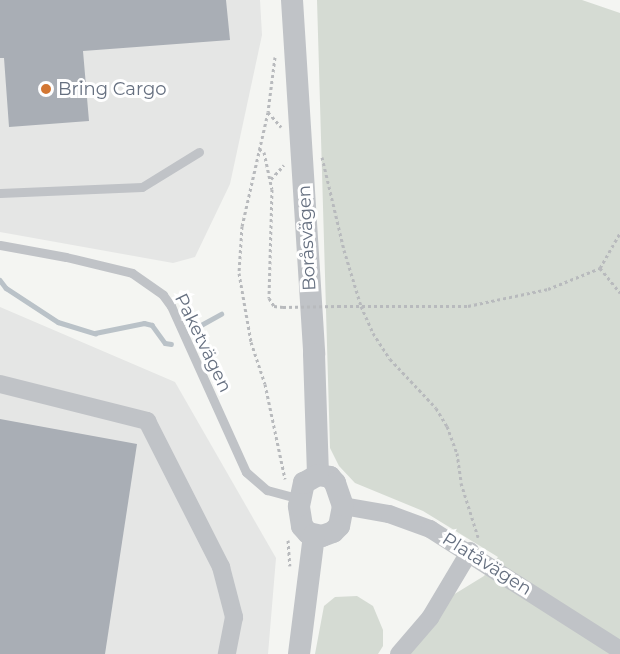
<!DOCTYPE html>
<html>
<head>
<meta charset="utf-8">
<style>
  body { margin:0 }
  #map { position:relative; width:620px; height:654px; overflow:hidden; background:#f4f5f2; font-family:Montserrat,sans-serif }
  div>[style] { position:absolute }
  .built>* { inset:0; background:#e5e6e5 }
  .green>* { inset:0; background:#d5dbd3 }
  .stream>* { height:4.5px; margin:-2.25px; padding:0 2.25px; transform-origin:2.25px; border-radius:2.25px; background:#bac2c8 }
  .building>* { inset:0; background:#a9aeb5 }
  .path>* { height:3px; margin-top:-1.5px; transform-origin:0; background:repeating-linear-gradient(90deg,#b8babd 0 3px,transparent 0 6px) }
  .service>* { height:9px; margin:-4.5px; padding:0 4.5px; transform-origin:4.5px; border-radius:4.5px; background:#c0c3c7 }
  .minor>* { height:18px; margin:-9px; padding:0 9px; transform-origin:9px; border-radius:9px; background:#c0c3c7 }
  .tertiary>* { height:22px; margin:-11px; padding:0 11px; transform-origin:11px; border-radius:11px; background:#c0c3c7 }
  .path-bridge>* { height:3px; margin-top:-1.5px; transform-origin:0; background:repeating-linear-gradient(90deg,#b8babd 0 3px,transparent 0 6px) }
  .dots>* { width:16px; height:16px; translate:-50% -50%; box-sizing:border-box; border:3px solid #fff; border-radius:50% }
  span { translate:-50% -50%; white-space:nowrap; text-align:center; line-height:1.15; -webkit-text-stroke:6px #fff; paint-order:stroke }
  .poi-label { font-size:18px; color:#667080 }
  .left { translate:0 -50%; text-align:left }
  .street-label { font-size:18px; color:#667080 }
</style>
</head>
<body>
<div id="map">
  <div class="built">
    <div style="clip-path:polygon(0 0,260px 0,262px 35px,230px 184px,195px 257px,173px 263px,0 232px)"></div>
    <div style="clip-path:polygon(0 307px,175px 382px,276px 558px,268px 654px,0 654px)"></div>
  </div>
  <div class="green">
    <div style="clip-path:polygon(317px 0,582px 0,620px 13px,620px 654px,410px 654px,453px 595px,484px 576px,498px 557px,423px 511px,355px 483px,339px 466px,330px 448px)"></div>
    <div style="clip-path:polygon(357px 596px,373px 606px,383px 630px,383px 646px,378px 654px,315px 654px,324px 606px,335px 597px)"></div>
  </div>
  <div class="stream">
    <div style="left:0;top:280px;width:10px;rotate:53deg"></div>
    <div style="left:6px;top:288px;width:62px;rotate:33.2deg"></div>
    <div style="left:58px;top:322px;width:39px;rotate:17deg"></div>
    <div style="left:95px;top:333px;width:50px;rotate:-11.5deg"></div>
    <div style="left:144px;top:323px;width:8px;rotate:14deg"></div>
    <div style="left:152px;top:325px;width:22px;rotate:54deg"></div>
    <div style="left:165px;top:343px;width:6px;rotate:9deg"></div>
    <div style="left:201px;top:325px;width:23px;rotate:-29deg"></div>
  </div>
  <div class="building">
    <div style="clip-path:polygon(0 0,226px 0,230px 40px,83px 51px,89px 121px,9px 127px,4px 58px,0 58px)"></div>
    <div style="clip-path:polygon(0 419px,137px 444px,105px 654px,0 654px)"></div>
  </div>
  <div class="path">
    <div style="left:275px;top:57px;width:55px;rotate:97.3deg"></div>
    <div style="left:268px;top:112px;width:117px;rotate:102.8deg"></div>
    <div style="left:242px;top:226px;width:47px;rotate:93.7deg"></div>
    <div style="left:239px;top:273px;width:70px;rotate:80.1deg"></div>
    <div style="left:251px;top:342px;width:44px;rotate:71.6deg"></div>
    <div style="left:265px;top:384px;width:97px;rotate:78.1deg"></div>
    <div style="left:268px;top:112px;width:20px;rotate:49deg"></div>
    <div style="left:259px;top:149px;width:6px;rotate:31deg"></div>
    <div style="left:264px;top:152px;width:38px;rotate:78deg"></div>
    <div style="left:272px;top:189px;width:109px;rotate:91.6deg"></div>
    <div style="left:269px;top:298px;width:9px;rotate:58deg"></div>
    <div style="left:274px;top:306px;width:9px;rotate:6deg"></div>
    <div style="left:322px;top:157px;width:96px;rotate:76.7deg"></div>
    <div style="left:344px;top:250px;width:59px;rotate:73.1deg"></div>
    <div style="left:361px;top:306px;width:30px;rotate:66deg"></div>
    <div style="left:373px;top:333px;width:31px;rotate:57deg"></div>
    <div style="left:390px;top:359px;width:67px;rotate:46.8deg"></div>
    <div style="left:436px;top:408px;width:21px;rotate:59deg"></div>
    <div style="left:447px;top:426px;width:29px;rotate:70deg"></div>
    <div style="left:457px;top:453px;width:30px;rotate:82deg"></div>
    <div style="left:461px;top:483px;width:57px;rotate:72.5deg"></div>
    <div style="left:271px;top:179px;width:19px;rotate:-47deg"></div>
    <div style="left:600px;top:268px;width:32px;rotate:51deg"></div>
    <div style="left:338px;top:306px;width:130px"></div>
    <div style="left:468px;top:306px;width:82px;rotate:-12deg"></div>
    <div style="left:548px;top:289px;width:56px;rotate:-22deg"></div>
    <div style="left:600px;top:268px;width:40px;rotate:-60.3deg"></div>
    <div style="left:288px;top:540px;width:26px;rotate:86deg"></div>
  </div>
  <div class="service">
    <div style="left:0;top:193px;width:142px;rotate:-2.4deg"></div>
    <div style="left:142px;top:187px;width:67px;rotate:-31.6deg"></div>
    <div style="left:0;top:245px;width:67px;rotate:10.3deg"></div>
    <div style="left:66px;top:257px;width:68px;rotate:13.6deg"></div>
    <div style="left:132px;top:273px;width:38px;rotate:35deg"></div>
    <div style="left:163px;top:295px;width:14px;rotate:54deg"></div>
    <div style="left:171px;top:306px;width:182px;rotate:65.7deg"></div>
    <div style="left:246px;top:472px;width:28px;rotate:41deg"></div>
    <div style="left:267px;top:490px;width:34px;rotate:15deg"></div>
  </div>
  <div class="minor">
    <div style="left:0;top:384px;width:152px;rotate:14.1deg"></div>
    <div style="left:147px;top:421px;width:164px;rotate:63.1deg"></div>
    <div style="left:221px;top:567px;width:52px;rotate:75.4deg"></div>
    <div style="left:234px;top:617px;width:38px;rotate:101deg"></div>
    <div style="left:343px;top:506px;width:47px;rotate:9.9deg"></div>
    <div style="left:389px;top:514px;width:44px;rotate:20.1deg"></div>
    <div style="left:430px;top:529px;width:225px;rotate:32.5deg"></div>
    <div style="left:399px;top:654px;width:48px;rotate:-49.3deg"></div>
    <div style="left:430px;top:618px;width:78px;rotate:-59.2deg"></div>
  </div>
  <div class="tertiary">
    <div style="left:292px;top:0;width:355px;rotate:86.4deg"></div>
    <div style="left:314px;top:354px;width:121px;rotate:88.1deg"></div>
    <div style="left:318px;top:475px;width:12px;rotate:9deg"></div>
    <div style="left:330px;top:477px;width:8px;rotate:50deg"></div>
    <div style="left:335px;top:483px;width:24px;rotate:71deg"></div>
    <div style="left:343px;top:506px;width:20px;rotate:101deg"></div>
    <div style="left:339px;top:526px;width:8px;rotate:135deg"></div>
    <div style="left:333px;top:532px;width:12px;rotate:160deg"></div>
    <div style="left:322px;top:536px;width:14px;rotate:-168deg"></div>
    <div style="left:308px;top:533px;width:9px;rotate:-131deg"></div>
    <div style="left:302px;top:526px;width:20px;rotate:-99deg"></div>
    <div style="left:299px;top:506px;width:24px;rotate:-78deg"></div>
    <div style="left:304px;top:483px;width:16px;rotate:-30deg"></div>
    <div style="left:299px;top:654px;width:120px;rotate:-82.8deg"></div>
  </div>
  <div class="path-bridge">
    <div style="left:283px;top:307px;width:55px;rotate:-1deg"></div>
  </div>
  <div class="dots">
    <div style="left:46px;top:89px;background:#d37733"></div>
  </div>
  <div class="poi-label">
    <span class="left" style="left:58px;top:89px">Bring Cargo</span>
  </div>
  <div class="street-label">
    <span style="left:307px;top:238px;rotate:-93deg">Boråsvägen</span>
    <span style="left:203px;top:343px;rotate:64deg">Paketvägen</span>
    <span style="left:487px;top:564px;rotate:32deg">Platåvägen</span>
  </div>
</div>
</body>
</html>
